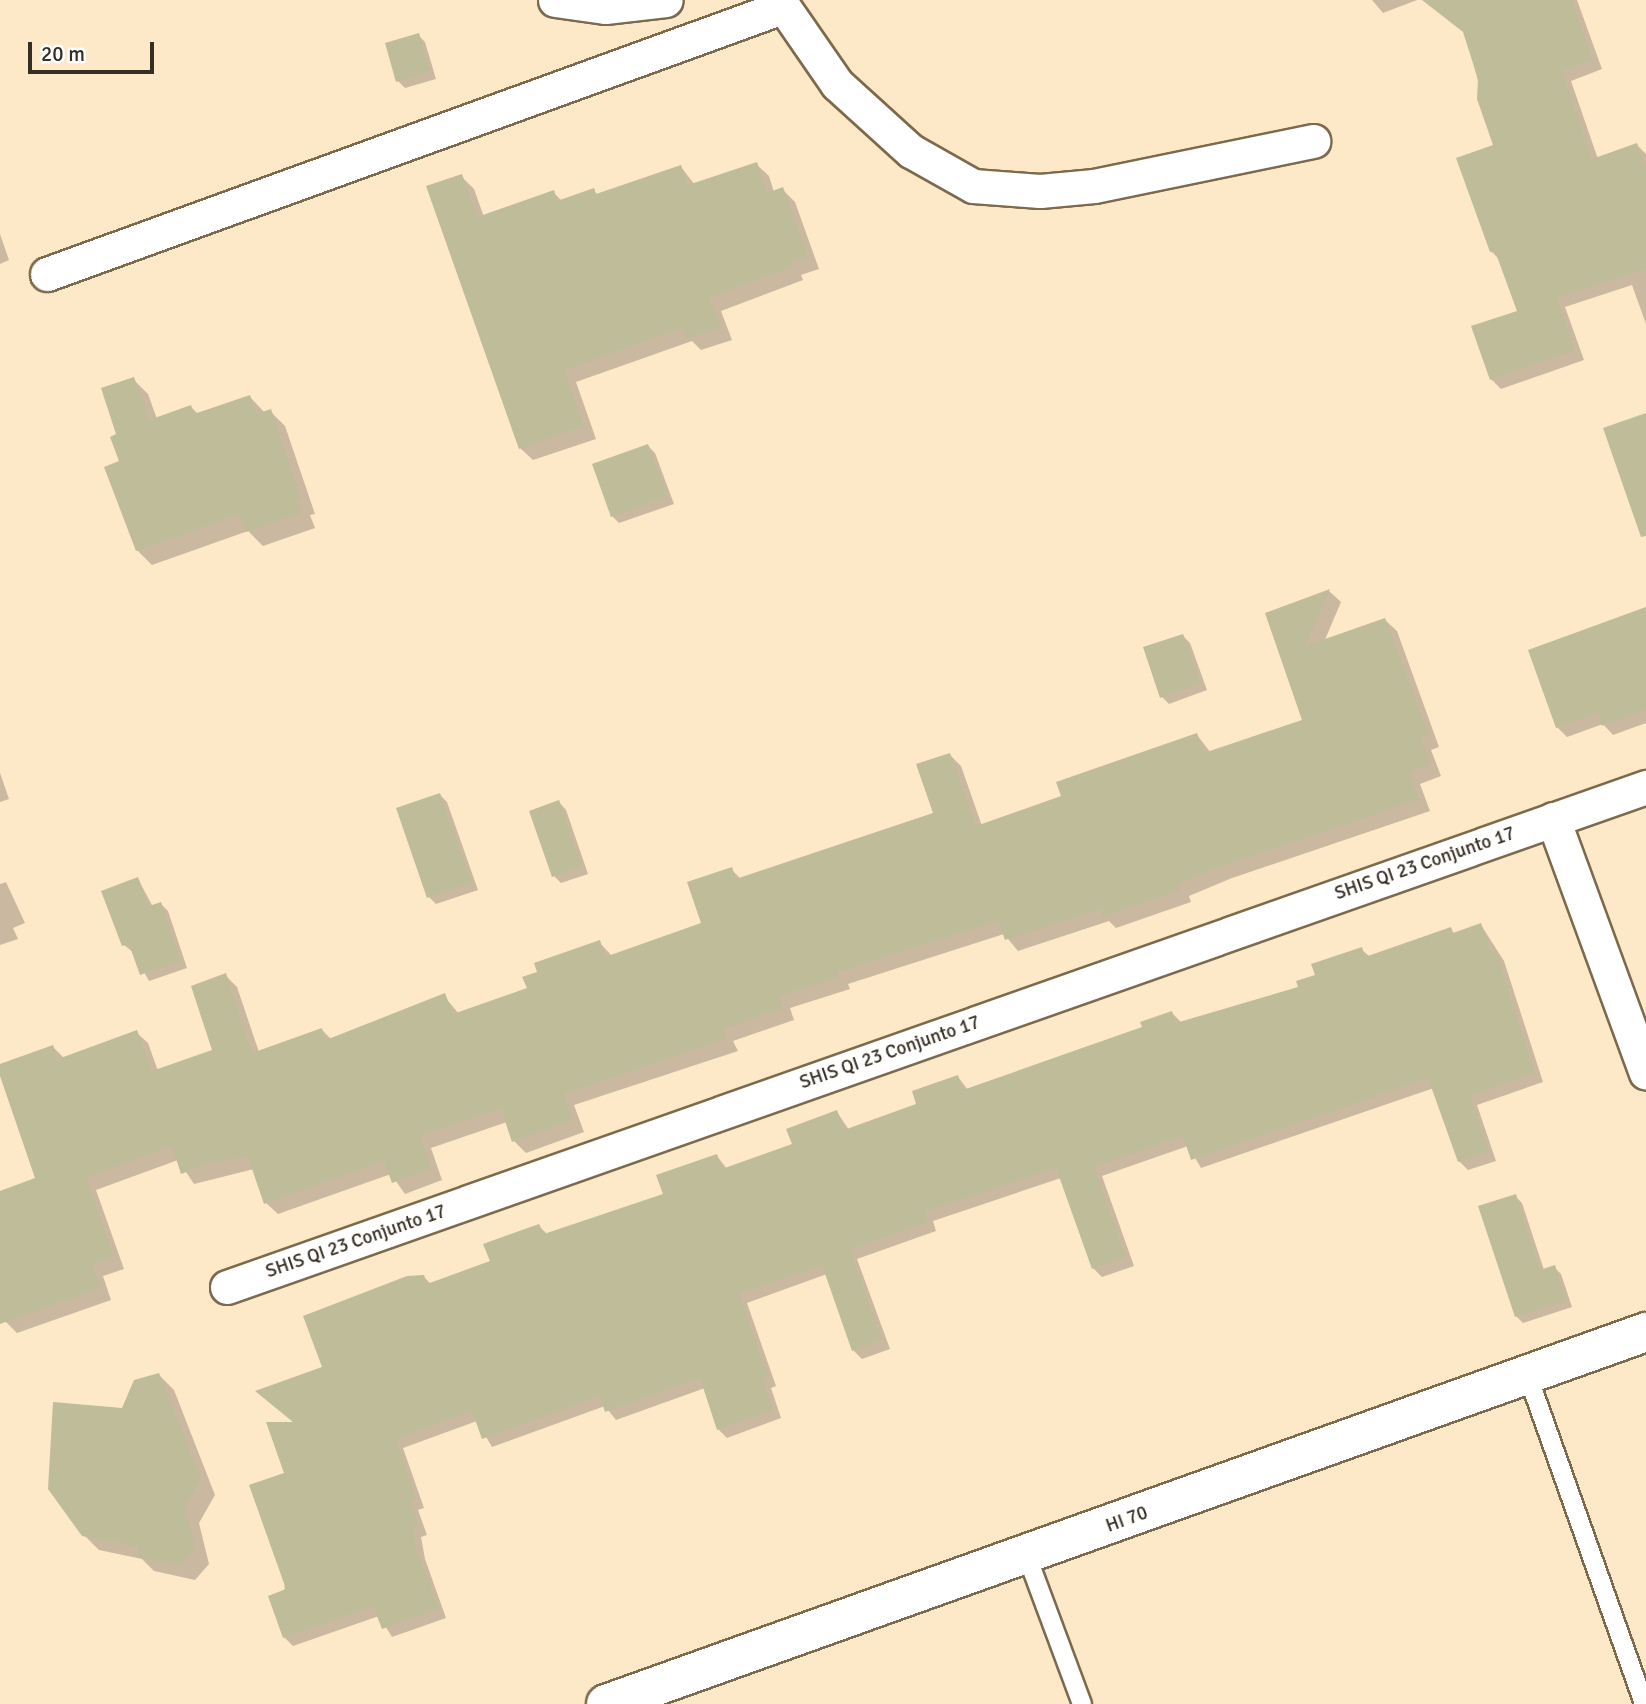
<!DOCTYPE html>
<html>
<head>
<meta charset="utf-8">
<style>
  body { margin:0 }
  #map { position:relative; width:1646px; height:1704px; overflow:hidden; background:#fde8c8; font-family:Signika,sans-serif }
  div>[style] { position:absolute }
  .shadow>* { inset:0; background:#0003 }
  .building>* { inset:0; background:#bebc99 }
  .roads { filter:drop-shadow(2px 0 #7d6a4d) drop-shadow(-2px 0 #7d6a4d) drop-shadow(0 2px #7d6a4d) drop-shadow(0 -2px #7d6a4d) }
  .service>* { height:18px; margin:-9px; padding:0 9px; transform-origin:9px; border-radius:9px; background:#fff }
  .minor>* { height:33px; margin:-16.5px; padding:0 16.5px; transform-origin:16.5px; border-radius:16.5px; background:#fff }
  .tertiary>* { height:38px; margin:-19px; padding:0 19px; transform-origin:19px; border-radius:19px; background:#fff }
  span { translate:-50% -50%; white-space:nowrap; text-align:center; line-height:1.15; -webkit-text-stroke:5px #fff; paint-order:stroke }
  .street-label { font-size:19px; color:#362e22 }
  .scale { position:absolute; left:28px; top:42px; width:126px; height:32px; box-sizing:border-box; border:4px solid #362e22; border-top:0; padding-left:9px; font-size:21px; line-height:24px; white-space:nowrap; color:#362e22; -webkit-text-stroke:5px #fff; paint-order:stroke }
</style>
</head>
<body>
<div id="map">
  <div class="shadow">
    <div style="clip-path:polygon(1372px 0,1417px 0,1383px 13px)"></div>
    <div style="clip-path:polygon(1442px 0,1577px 0,1602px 69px,1571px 81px,1598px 159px,1637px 145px,1646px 154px,1646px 324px,1632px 285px,1565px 307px,1584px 360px,1501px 389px,1491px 379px,1519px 312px,1500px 260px,1491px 251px,1495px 146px,1465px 31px)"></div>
    <div style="clip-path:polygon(418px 35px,425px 42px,436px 79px,405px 88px,398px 81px)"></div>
    <div style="clip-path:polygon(756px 164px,769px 176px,774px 192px,782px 189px,795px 202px,819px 269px,801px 275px,803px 280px,721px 311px,732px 340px,701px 350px,692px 341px,576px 382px,596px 439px,533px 460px,520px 448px,461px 176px,474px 189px,484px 217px,553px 192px,562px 201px,593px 190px,598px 195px,681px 167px,695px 185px)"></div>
    <div style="clip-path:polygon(0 234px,9px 260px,0 264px)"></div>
    <div style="clip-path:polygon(133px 379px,148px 394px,157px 419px,191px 407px,199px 415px,250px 397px,265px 413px,270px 411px,285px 426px,315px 514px,310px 515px,315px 528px,263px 546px,248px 531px,152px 565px,137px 550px,118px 435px)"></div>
    <div style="clip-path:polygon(648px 446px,655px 453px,674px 504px,619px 523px,612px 516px)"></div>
    <div style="clip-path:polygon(1329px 591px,1341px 602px,1324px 642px,1385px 620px,1397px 631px,1439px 747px,1431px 750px,1441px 776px,1420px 784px,1430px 811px,1232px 878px,1189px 896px,1191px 902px,1116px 928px,1109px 921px,1018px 951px,1004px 934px,848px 984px,850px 989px,790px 1008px,794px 1020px,733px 1041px,738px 1051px,574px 1105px,584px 1132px,526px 1153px,514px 1141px,507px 1122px,431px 1148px,442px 1180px,405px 1194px,391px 1174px,278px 1214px,266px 1203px,254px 1169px,194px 1184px,178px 1160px,96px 1190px,124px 1269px,103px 1276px,111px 1300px,17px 1333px,5px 1321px,0 1307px,0 1193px,38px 1179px,0 1066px,53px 1047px,64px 1058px,136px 1032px,148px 1043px,158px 1071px,214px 1051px,225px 975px,237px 987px,259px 1052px,322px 1030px,332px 1040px,444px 996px,459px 1014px,529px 989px,599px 942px,612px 956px,703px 924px,731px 869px,741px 879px,935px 814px,950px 755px,961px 766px,982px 826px,1063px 797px,1197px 735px,1211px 753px,1305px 721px,1268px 614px)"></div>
    <div style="clip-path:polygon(1646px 609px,1646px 723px,1613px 735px,1603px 724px,1567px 737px,1557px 727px)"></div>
    <div style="clip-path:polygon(1183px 636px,1190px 643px,1207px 690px,1169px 704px,1162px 697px)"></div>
    <div style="clip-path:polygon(0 773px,9px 799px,0 802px)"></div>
    <div style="clip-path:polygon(440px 795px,447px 802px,478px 890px,436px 904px,429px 897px)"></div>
    <div style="clip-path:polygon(559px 802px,566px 810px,588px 874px,561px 883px,554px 876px)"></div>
    <div style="clip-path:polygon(138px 879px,153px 907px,161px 904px,168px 911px,187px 968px,149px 981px,133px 952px,124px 945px,104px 892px)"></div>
    <div style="clip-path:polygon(6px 882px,25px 923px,13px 928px,18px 939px,0 945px,0 884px)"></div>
    <div style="clip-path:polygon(1481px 925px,1504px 961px,1543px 1082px,1477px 1105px,1496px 1161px,1468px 1170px,1459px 1161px,1434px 1088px,1201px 1168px,1188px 1146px,1102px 1176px,1134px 1266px,1102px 1277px,1093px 1268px,1061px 1178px,933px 1221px,936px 1231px,857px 1259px,890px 1349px,862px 1359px,853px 1350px,827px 1274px,747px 1303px,776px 1386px,771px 1388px,781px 1418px,727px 1438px,718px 1429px,705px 1388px,616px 1420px,605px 1406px,492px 1447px,477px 1421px,403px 1448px,424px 1508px,418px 1510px,427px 1535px,421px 1537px,425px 1559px,446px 1618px,392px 1637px,379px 1616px,293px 1646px,284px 1637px,286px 1474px,296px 1423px,258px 1392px,324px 1368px,305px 1316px,407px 1278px,423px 1276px,431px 1284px,492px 1262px,539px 1226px,548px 1235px,666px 1195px,717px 1156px,727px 1169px,794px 1145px,837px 1112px,849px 1130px,919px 1105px,958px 1077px,968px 1090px,1144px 1028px,1172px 1013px,1181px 1022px,1300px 988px,1361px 949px,1370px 957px,1450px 929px,1455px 934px)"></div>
    <div style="clip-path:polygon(1515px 1196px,1522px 1203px,1544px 1270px,1554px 1267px,1561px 1274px,1572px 1307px,1523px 1323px,1516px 1316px)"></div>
    <div style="clip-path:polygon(159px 1375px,174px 1390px,215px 1495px,199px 1523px,209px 1564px,195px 1580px,154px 1571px,142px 1559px,99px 1550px,84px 1535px)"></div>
  </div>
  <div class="building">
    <div style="clip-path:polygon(1422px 0,1572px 0,1593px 60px,1562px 71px,1592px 159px,1637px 143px,1646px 168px,1646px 269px,1557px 298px,1575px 350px,1490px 380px,1471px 326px,1517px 311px,1495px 251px,1490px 252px,1456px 158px,1493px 145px,1477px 99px,1478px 79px,1463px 32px)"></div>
    <div style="clip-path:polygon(419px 33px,430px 72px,396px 82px,385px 43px)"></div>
    <div style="clip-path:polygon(757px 162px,767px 193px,783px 187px,808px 256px,790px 262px,792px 267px,709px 298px,721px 327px,687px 339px,683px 328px,564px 370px,584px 426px,519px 449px,426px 186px,462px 174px,477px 217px,554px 190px,557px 201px,594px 188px,596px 194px,681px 165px,688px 185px)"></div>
    <div style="clip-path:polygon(134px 377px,149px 420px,191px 405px,194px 414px,250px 395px,256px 414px,271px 409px,301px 499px,297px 500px,301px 513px,246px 532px,240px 514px,136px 551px,104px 467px,119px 461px,110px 437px,116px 434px,101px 388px)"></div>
    <div style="clip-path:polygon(1646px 413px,1646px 536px,1641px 537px,1603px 428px)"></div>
    <div style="clip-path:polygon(648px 444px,668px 497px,611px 517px,592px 464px)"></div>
    <div style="clip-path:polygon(1330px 589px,1305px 646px,1385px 618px,1429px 735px,1420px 738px,1431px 764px,1409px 772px,1419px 799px,1220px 867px,1178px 884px,1180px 890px,1103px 917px,1100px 909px,1005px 940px,998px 921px,837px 972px,839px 977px,779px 996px,783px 1008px,722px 1029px,727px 1039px,564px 1094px,573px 1120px,512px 1142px,501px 1109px,420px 1136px,432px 1169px,392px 1183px,384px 1161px,264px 1204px,248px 1157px,213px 1162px,181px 1174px,172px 1146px,86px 1178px,114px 1257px,92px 1265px,101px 1288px,0 1324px,0 1191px,35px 1178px,0 1076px,0 1064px,53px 1045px,58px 1059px,137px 1030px,152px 1071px,212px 1050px,191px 986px,226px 973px,252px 1053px,322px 1028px,326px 1040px,445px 993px,453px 1014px,527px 988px,522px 977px,537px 972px,534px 963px,600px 940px,605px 957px,701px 923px,687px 882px,732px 867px,736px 879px,933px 813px,916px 764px,950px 753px,976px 826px,1061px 796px,1056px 782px,1197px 733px,1204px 753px,1302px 720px,1265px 613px)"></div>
    <div style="clip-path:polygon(1646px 607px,1646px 710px,1602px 726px,1598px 713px,1556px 728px,1528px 650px)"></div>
    <div style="clip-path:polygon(1183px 634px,1201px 683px,1160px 698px,1143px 647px)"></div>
    <div style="clip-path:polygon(440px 793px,472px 883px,427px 898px,396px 808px)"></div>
    <div style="clip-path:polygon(559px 800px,582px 867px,552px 877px,529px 811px)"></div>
    <div style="clip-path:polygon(138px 877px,149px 906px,161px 902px,181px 961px,140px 975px,129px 944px,122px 946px,101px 891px)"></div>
    <div style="clip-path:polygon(1481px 923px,1491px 951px,1496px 950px,1535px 1073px,1470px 1096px,1489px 1152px,1458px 1162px,1428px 1078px,1191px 1160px,1183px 1136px,1094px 1167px,1126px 1257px,1092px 1269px,1056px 1168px,925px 1212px,928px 1222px,850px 1250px,882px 1340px,852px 1351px,822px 1265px,739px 1294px,769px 1377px,763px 1379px,773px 1410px,717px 1430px,700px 1378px,605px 1412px,600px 1396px,482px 1439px,472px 1411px,396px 1439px,416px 1499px,410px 1501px,419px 1526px,413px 1528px,416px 1549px,439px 1609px,382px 1629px,373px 1606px,283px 1638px,268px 1596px,286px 1589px,249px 1485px,284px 1473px,266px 1422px,293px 1422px,255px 1391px,322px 1367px,303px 1316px,407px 1276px,424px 1275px,427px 1284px,490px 1261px,483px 1244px,539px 1224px,544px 1234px,663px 1194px,656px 1175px,717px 1154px,722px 1169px,792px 1144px,786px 1129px,837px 1110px,844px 1130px,916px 1104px,912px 1091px,958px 1075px,963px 1090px,1142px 1027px,1140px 1022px,1172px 1011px,1176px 1023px,1298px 987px,1296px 981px,1315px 975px,1311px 964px,1362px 947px,1365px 957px,1451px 927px,1453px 933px)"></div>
    <div style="clip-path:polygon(1516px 1194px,1540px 1270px,1555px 1265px,1566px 1300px,1515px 1317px,1478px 1206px)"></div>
    <div style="clip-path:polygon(159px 1373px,201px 1479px,185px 1507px,195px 1549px,180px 1566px,137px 1557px,139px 1547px,82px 1536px,48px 1489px,53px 1402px,122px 1408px,134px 1380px)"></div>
  </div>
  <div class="roads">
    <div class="service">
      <div style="left:1528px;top:1376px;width:348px;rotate:70.5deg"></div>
      <div style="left:1027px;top:1556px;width:158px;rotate:69.6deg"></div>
    </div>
    <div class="minor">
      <div style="left:555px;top:0;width:50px;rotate:8deg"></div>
      <div style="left:605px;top:7px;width:61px;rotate:-6.5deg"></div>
      <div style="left:779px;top:0;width:102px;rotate:55.4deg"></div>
      <div style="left:837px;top:84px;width:100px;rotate:42.2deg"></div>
      <div style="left:911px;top:151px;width:71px;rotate:29.4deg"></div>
      <div style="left:973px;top:186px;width:67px;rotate:4.3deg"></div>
      <div style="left:1040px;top:191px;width:54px;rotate:-5.3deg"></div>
      <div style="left:1094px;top:186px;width:224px;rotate:-11.6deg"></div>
      <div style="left:47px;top:274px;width:782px;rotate:-19.96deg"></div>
      <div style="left:1553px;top:819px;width:270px;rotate:69.9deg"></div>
      <div style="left:227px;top:1287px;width:1505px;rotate:-19.41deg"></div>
    </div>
    <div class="tertiary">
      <div style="left:606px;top:1704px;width:1105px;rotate:-19.68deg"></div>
    </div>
  </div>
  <div class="street-label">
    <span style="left:1425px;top:864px;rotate:-19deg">SHIS QI 23 Conjunto 17</span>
    <span style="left:890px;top:1053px;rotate:-19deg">SHIS QI 23 Conjunto 17</span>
    <span style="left:356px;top:1242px;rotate:-19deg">SHIS QI 23 Conjunto 17</span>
    <span style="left:1127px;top:1520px;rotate:-20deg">HI 70</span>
  </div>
  <div class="scale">20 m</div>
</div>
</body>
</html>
